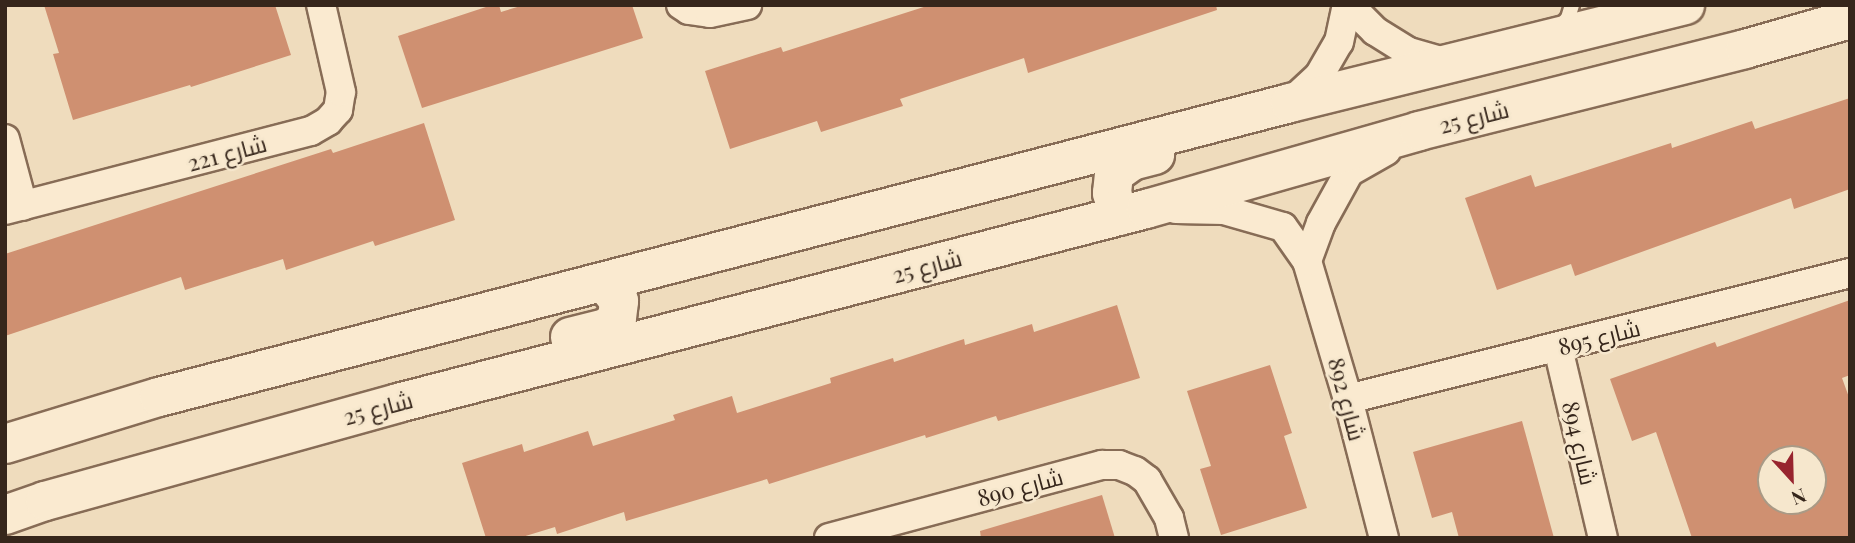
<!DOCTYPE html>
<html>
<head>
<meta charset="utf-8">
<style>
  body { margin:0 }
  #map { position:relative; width:1855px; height:543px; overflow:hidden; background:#efdcbd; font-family:"Playfair Display",Cairo,serif }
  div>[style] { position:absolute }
  .building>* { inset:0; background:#cf9071 }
  .roads { filter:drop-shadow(2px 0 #876c56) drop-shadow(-2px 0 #876c56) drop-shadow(0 2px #876c56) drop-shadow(0 -2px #876c56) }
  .lane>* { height:14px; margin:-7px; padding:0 7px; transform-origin:7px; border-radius:7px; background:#faead0 }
  .street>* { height:28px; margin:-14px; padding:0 14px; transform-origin:14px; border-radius:14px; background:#faead0 }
  .secondary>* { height:38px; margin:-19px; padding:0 19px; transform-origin:19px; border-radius:19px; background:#faead0 }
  span { translate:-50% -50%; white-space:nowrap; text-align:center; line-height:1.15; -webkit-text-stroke:5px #f6e7cd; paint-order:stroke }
  .street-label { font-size:23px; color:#36261b }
  .frame { position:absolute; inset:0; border:7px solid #36261b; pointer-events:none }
  .north { position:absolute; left:1757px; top:445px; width:70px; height:70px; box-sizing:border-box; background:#f6e7cd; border:2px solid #a99a86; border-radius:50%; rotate:158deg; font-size:19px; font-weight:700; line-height:28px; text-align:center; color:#36261b }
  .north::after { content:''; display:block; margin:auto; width:24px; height:32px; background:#98242e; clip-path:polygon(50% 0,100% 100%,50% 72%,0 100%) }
</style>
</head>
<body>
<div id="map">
  <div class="building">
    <div style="clip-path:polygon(44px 5px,275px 5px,291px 55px,191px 87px,190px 85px,73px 120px,53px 54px,59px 53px)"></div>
    <div style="clip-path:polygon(492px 5px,499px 5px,501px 12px,524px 5px,632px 5px,643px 38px,422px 108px,398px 36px)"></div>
    <div style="clip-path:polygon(930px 5px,1216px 5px,1217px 10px,1028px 73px,1024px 58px,900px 99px,903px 106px,821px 132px,817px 121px,730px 149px,705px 71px,781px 47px,783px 52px)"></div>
    <div style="clip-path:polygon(1850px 98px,1850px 189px,1794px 209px,1791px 198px,1575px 276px,1571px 264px,1497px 290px,1465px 198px,1531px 175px,1535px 187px,1671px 143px,1672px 148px,1752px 121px,1755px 129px)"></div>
    <div style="clip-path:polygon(424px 123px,455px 220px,375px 246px,373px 241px,286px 270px,283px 259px,185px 290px,181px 277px,5px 336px,5px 254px,331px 149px,333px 153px)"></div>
    <div style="clip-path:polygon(evenodd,1850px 300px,1850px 375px,1842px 378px,1850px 400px,1850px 538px,1692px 538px,1656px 432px,1632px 441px,1610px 379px,1715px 342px,1717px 347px,1850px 300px,1771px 459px,1813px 459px,1813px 501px,1771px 501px,1771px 459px)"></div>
    <div style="clip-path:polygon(1117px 305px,1140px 378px,998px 421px,996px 416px,926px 438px,925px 435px,769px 484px,767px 479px,626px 521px,624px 512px,557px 534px,555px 527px,519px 538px,486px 538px,462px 463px,522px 444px,524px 452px,588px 431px,593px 446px,675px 420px,673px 415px,732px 396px,737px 413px,831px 383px,830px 378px,893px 358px,894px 362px,964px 339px,965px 345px,1032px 324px,1034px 332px)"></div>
    <div style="clip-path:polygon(1270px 365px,1292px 433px,1284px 436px,1307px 508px,1221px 535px,1200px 469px,1211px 466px,1187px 391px)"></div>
    <div style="clip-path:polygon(1522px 421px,1554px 538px,1459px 538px,1452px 512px,1432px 518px,1413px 452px)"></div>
    <div style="clip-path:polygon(1102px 495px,1115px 538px,981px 538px,980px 531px)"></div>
  </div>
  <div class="roads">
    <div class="lane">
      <div style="left:1559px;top:28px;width:13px;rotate:-48deg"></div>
      <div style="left:1568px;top:18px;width:14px;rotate:-73deg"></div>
    </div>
    <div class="street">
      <div style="left:681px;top:5px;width:9px;rotate:32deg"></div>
      <div style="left:689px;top:10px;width:21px;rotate:8deg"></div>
      <div style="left:710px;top:13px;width:38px;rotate:-12deg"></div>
      <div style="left:1349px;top:5px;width:37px;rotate:45deg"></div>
      <div style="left:1375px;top:31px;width:40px;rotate:32deg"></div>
      <div style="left:1409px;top:52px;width:40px;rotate:16deg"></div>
      <div style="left:1293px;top:100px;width:35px;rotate:-43deg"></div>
      <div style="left:1319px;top:76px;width:39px;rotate:-60deg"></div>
      <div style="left:1339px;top:42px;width:38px;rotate:-78deg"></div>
      <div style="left:5px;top:139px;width:69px;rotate:75deg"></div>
      <div style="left:1176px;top:209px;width:48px;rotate:1.2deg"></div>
      <div style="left:1224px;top:210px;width:61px;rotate:16.1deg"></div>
      <div style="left:1283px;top:227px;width:42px;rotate:54.8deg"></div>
      <div style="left:1307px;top:261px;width:144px;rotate:73.5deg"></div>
      <div style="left:1348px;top:399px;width:144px;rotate:75.5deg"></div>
      <div style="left:5px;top:210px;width:316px;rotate:-14.5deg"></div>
      <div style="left:311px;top:131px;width:20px;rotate:-30deg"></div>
      <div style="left:328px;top:121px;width:15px;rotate:-48deg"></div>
      <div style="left:338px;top:110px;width:18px;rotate:-81deg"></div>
      <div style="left:341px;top:92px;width:89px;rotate:-102.9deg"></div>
      <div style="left:1307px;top:261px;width:40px;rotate:-69.8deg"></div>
      <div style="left:1321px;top:223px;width:58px;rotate:-61.2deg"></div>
      <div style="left:1349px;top:172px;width:43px;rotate:-29.6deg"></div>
      <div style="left:1558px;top:348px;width:195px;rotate:76.7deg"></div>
      <div style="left:1348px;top:399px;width:518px;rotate:-14.09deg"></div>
      <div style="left:829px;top:538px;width:283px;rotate:-15deg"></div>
      <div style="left:1102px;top:465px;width:17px"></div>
      <div style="left:1119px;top:465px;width:17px;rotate:21deg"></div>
      <div style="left:1135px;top:471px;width:15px;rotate:37deg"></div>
      <div style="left:1147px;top:480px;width:44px;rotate:59.9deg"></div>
      <div style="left:1169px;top:518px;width:21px;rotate:76deg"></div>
    </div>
    <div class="secondary">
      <div style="left:1119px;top:216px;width:24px;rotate:-107deg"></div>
      <div style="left:1112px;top:193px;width:19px;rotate:-84deg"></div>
      <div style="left:1114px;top:174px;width:22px;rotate:-36deg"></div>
      <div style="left:1132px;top:161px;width:24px;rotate:-15deg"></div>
      <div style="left:570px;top:337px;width:38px;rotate:-14deg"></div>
      <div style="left:607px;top:328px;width:14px;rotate:-45deg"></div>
      <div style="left:617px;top:318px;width:17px;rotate:-83deg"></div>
      <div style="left:619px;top:301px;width:24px;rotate:-128deg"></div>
      <div style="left:5px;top:444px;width:161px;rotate:-17deg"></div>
      <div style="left:159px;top:397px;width:1169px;rotate:-14.57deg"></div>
      <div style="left:1290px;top:103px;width:407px;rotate:-13.9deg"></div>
      <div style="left:5px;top:515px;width:42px;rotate:-19.3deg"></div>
      <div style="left:45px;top:501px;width:366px;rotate:-15.5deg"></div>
      <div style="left:398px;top:403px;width:773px;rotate:-14.54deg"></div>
      <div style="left:1146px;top:209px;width:284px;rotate:-15.9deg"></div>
      <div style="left:1419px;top:131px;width:336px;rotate:-14.1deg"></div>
      <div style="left:1745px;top:49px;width:109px;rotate:-15.9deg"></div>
    </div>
  </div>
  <div class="street-label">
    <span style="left:1474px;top:117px;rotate:-14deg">شارع 25</span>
    <span style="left:227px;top:153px;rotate:-15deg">شارع 221</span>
    <span style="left:927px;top:266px;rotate:-15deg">شارع 25</span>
    <span style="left:1599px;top:337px;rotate:-14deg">شارع 895</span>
    <span style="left:1347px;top:399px;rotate:75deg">شارع 892</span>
    <span style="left:378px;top:408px;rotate:-15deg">شارع 25</span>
    <span style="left:1580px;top:443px;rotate:77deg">شارع 894</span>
    <span style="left:1020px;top:487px;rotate:-15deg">شارع 890</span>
  </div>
  <div class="frame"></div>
  <div class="north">N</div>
</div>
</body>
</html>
